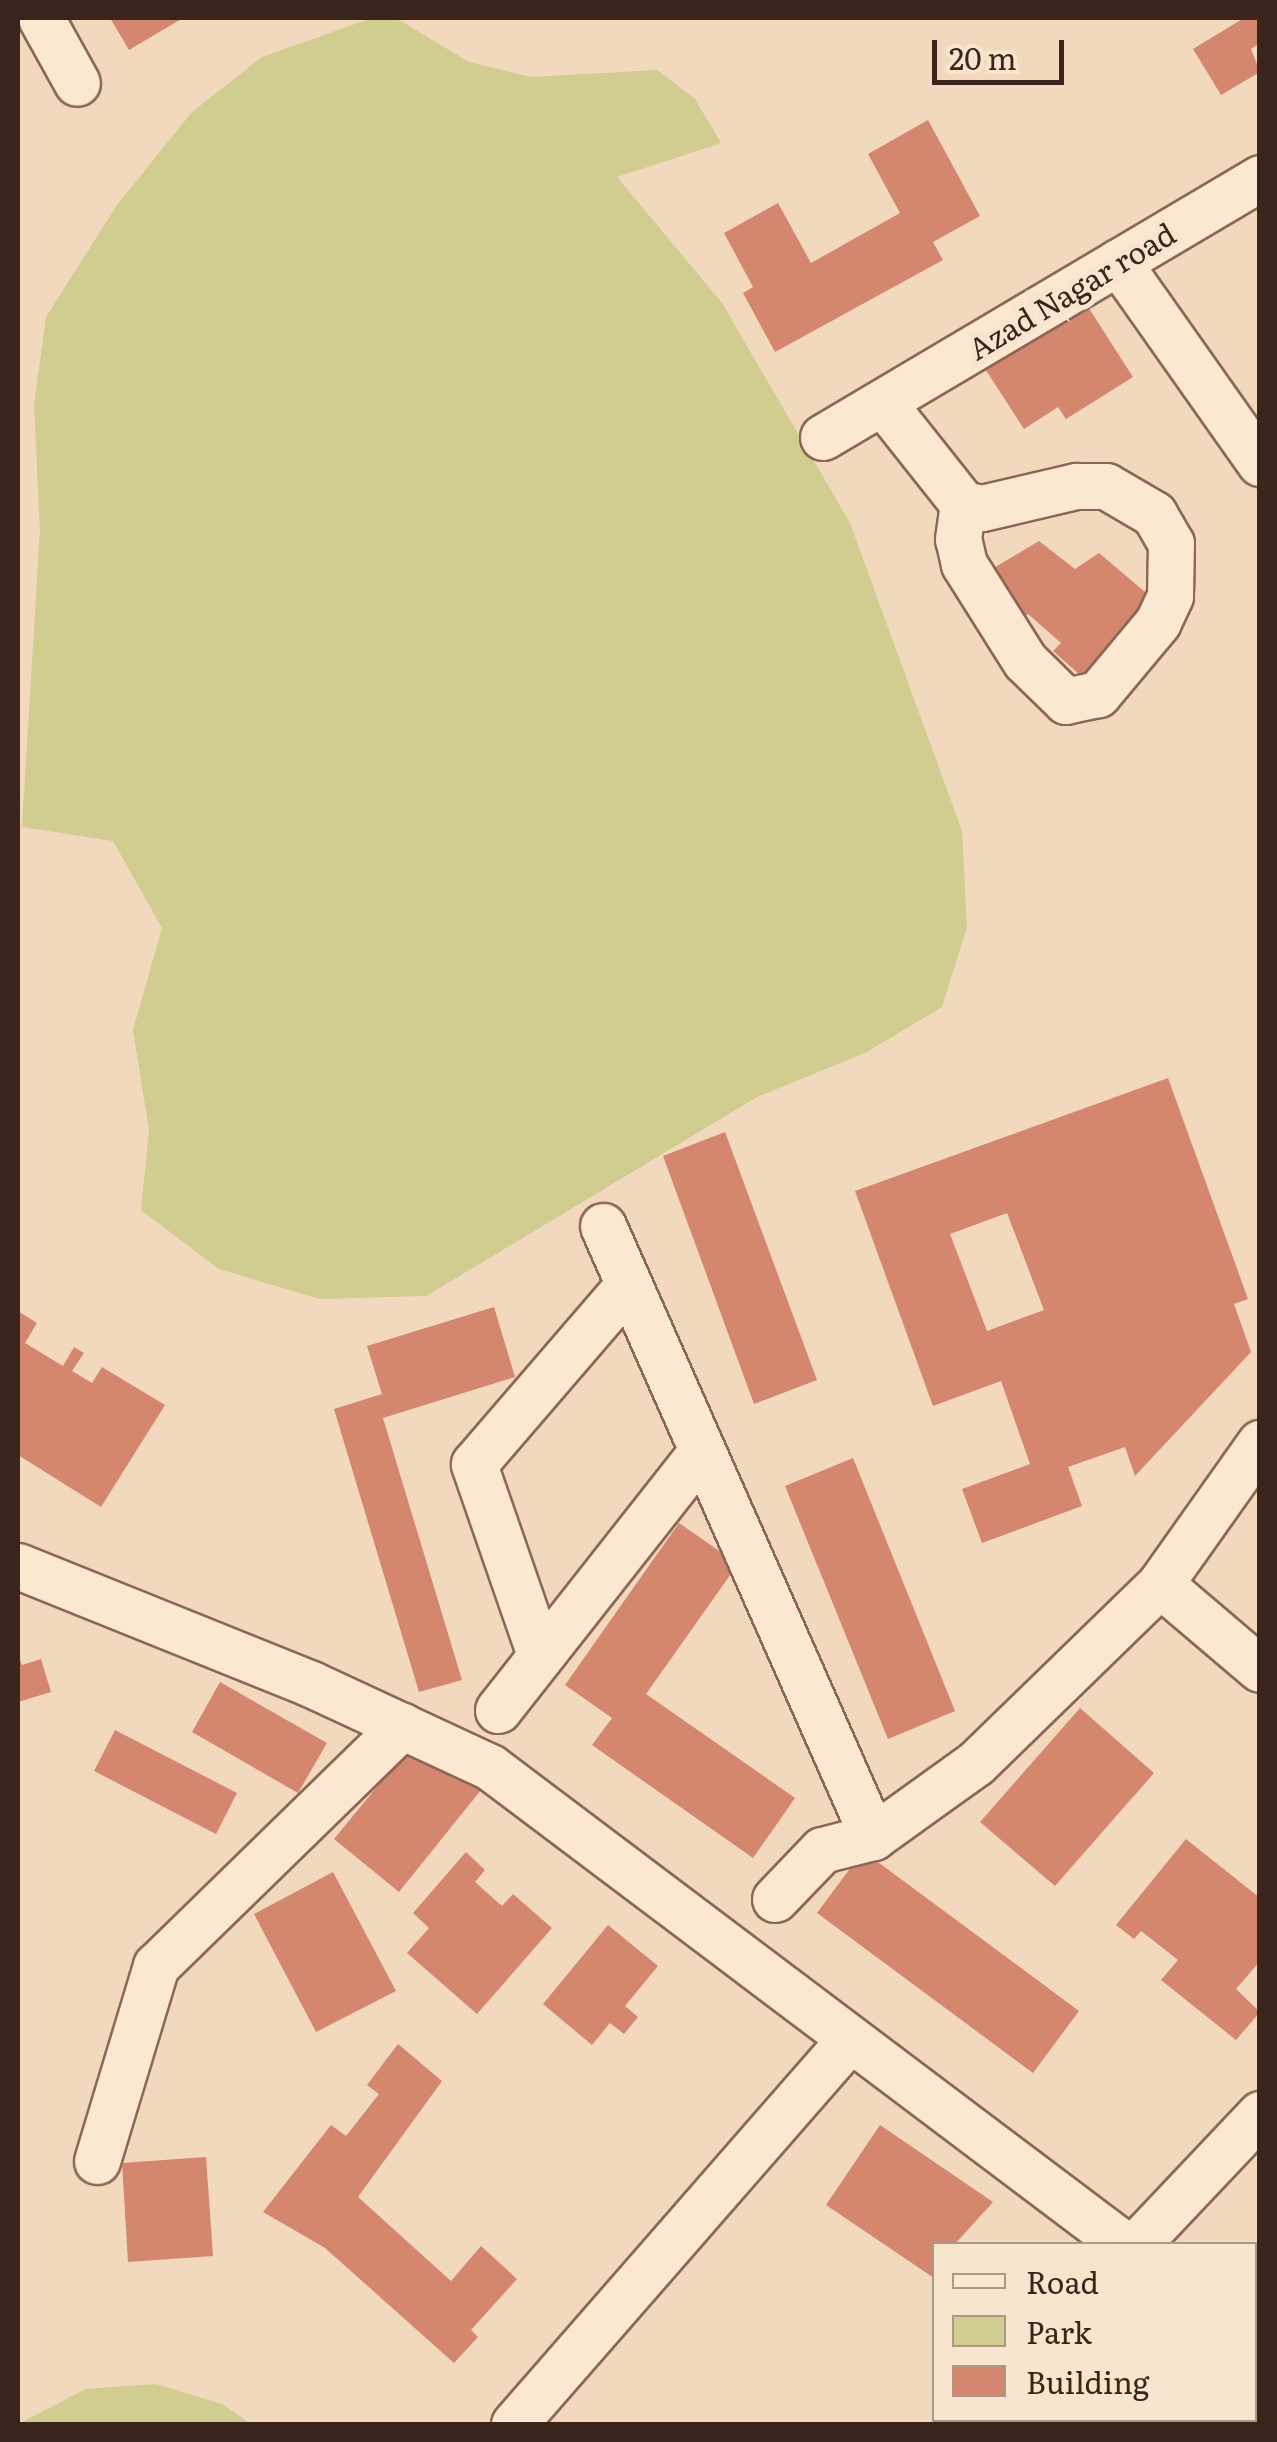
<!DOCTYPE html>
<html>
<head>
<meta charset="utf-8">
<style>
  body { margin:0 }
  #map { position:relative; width:1277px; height:2442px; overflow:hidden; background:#f2d8bd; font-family:Literata,serif }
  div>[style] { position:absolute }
  .green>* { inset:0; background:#d1cc90 }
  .building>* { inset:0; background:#d4866f }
  .roads { filter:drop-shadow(2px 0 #8c6754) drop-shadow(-2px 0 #8c6754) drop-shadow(0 2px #8c6754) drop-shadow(0 -2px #8c6754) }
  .street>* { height:45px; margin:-22.5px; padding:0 22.5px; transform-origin:22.5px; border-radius:22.5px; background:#fce7d1 }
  span { translate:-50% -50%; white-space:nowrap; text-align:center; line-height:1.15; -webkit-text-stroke:10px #f9e4ce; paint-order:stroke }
  .street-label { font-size:30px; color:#3a241b }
  .frame { position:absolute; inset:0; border:20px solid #3a241b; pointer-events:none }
  .legend { position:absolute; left:932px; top:2242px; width:325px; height:180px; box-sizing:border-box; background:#f9e4ce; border:2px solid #ad9786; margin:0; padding:12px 18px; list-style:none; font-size:30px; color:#3a241b }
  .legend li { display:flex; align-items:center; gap:20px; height:50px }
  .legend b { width:50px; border:2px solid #ad9786 }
  .scale { position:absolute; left:932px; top:40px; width:132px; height:45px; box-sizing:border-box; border:5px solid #3a241b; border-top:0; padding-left:12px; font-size:30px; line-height:35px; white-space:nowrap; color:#3a241b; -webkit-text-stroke:8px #f9e4ce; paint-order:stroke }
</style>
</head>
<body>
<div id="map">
  <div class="green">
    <div style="clip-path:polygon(372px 18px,396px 18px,469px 62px,531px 77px,657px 70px,695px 99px,721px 143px,617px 177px,722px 303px,850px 523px,962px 831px,967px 927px,942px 1007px,865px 1053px,757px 1097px,426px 1296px,319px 1299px,219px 1269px,141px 1210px,149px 1130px,133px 1030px,162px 928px,113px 841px,22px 827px,40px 530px,34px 405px,46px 317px,117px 205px,192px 112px,262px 57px)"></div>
    <div style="clip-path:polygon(156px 2384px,222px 2404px,251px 2424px,18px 2424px,86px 2389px)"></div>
  </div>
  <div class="building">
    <div style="clip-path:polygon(110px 18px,183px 18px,129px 50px)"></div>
    <div style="clip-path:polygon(1244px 18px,1260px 18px,1260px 43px,1251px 49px,1260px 72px,1221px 95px,1193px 49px)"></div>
    <div style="clip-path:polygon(928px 120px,980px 216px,933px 242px,943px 260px,775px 352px,743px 293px,753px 287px,724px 233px,778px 203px,811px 263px,900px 213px,868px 154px)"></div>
    <div style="clip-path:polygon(1081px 296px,1133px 377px,1066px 419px,1058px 407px,1024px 429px,980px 361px,999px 349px,1004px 356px,1060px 320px)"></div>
    <div style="clip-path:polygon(1039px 541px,1075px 569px,1099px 553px,1151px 597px,1090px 684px,1053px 651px,1061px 643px,1028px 614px,1020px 622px,980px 576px)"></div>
    <div style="clip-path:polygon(evenodd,1168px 1078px,1248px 1299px,1234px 1304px,1251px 1352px,1135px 1476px,1125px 1447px,1068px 1467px,1082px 1506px,982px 1543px,962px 1489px,1030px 1464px,1001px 1381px,933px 1406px,855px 1191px,1168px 1078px,1007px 1213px,1044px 1310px,987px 1331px,950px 1234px,1007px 1213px)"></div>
    <div style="clip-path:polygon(725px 1132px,817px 1380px,754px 1404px,663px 1156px)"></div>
    <div style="clip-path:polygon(494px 1307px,515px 1377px,383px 1418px,462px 1680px,419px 1692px,334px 1409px,382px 1394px,367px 1346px)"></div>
    <div style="clip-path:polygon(18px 1311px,37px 1323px,25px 1343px,63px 1366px,74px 1347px,84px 1353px,72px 1371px,92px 1383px,102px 1367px,165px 1405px,101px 1507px,18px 1455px)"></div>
    <div style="clip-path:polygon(853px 1458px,955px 1711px,888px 1739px,785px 1486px)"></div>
    <div style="clip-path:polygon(679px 1523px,738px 1564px,646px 1694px,795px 1798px,753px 1858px,592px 1745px,612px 1718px,565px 1685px)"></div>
    <div style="clip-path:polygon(18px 1654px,22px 1665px,41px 1659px,51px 1692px,18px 1702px)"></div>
    <div style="clip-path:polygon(220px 1682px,327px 1743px,298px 1793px,192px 1732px)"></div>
    <div style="clip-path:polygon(1080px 1708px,1154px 1773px,1055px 1886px,980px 1822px)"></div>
    <div style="clip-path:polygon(115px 1730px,237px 1793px,216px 1834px,94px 1771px)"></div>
    <div style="clip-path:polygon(417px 1738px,481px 1790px,399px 1892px,334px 1839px)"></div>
    <div style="clip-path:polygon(1186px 1839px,1260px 1898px,1260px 1961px,1236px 1989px,1260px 2012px,1236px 2040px,1161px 1980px,1178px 1960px,1141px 1931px,1134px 1939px,1116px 1925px)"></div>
    <div style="clip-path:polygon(863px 1851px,1079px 2011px,1033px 2073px,817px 1913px)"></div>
    <div style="clip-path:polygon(466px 1852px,485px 1870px,475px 1882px,502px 1906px,513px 1894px,552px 1928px,477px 2014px,407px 1953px,429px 1928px,413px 1913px)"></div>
    <div style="clip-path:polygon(333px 1872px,396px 1991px,316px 2032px,254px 1914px)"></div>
    <div style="clip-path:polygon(608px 1925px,658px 1966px,625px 2006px,638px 2017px,624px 2034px,610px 2023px,592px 2045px,543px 2004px)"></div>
    <div style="clip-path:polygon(398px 2044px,442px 2081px,358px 2197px,451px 2281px,481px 2246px,517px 2279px,471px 2330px,478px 2337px,454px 2363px,325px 2248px,263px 2212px,331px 2125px,346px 2136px,379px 2094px,367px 2085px)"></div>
    <div style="clip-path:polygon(880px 2125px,993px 2202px,955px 2244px,934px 2244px,934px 2278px,826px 2205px)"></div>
    <div style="clip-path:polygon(206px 2157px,213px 2256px,128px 2262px,122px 2163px)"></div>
    <div style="clip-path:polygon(1260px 2386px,1260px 2424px,1223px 2420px,1254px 2420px)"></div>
  </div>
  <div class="roads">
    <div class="street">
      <div style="left:41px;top:18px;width:74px;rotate:61deg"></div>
      <div style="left:1118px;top:262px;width:246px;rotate:54.8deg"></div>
      <div style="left:883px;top:403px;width:129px;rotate:51.6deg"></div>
      <div style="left:963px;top:504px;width:19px;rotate:12deg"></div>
      <div style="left:982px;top:508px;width:97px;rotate:-13.2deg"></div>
      <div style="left:1076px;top:486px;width:30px"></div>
      <div style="left:1106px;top:486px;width:56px;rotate:30.3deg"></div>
      <div style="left:1154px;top:514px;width:34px;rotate:60deg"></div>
      <div style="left:1171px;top:543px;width:53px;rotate:91.1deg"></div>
      <div style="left:1170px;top:596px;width:29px;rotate:115deg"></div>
      <div style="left:1158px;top:622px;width:94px;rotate:129.8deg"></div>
      <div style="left:1098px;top:694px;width:33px;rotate:168deg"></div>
      <div style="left:1066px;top:701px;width:57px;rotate:-135.7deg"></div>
      <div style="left:1025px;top:661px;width:115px;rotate:-122.2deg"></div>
      <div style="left:964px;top:564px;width:26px;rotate:-103deg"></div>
      <div style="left:958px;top:539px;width:35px;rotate:-82deg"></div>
      <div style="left:823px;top:437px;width:508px;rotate:-30.65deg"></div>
      <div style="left:603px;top:1226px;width:668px;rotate:66.16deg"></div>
      <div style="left:18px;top:1566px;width:316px;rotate:21.9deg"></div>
      <div style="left:311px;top:1684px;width:197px;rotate:24.9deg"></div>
      <div style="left:490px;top:1767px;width:793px;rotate:37deg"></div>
      <div style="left:1160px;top:1584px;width:131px;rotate:40.4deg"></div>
      <div style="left:540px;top:1655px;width:202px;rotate:-109.1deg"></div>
      <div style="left:474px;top:1464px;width:236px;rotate:-49.3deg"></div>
      <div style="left:498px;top:1710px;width:325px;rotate:-51.8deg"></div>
      <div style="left:775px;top:1899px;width:68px;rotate:-46.2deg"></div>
      <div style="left:822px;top:1850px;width:53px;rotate:-14.3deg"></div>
      <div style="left:873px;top:1837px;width:127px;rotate:-35.7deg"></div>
      <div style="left:976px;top:1763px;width:257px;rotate:-44.2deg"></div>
      <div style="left:1160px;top:1584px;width:173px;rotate:-54.7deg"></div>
      <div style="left:97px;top:2161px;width:204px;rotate:-73.2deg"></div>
      <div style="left:156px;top:1966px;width:344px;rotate:-44.3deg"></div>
      <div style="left:1137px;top:2244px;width:179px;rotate:-46.6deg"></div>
      <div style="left:514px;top:2424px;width:510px;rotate:-48.9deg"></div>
      <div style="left:997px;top:2424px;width:5px;rotate:-53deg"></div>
    </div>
  </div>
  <div class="street-label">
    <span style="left:1071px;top:290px;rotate:-31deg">Azad Nagar road</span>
  </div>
  <div class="frame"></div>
  <ul class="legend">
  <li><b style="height:12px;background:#fce7d1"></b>Road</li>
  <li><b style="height:28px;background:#d1cc90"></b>Park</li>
  <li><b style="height:28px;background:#d4866f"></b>Building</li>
  </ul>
  <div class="scale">20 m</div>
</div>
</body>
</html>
